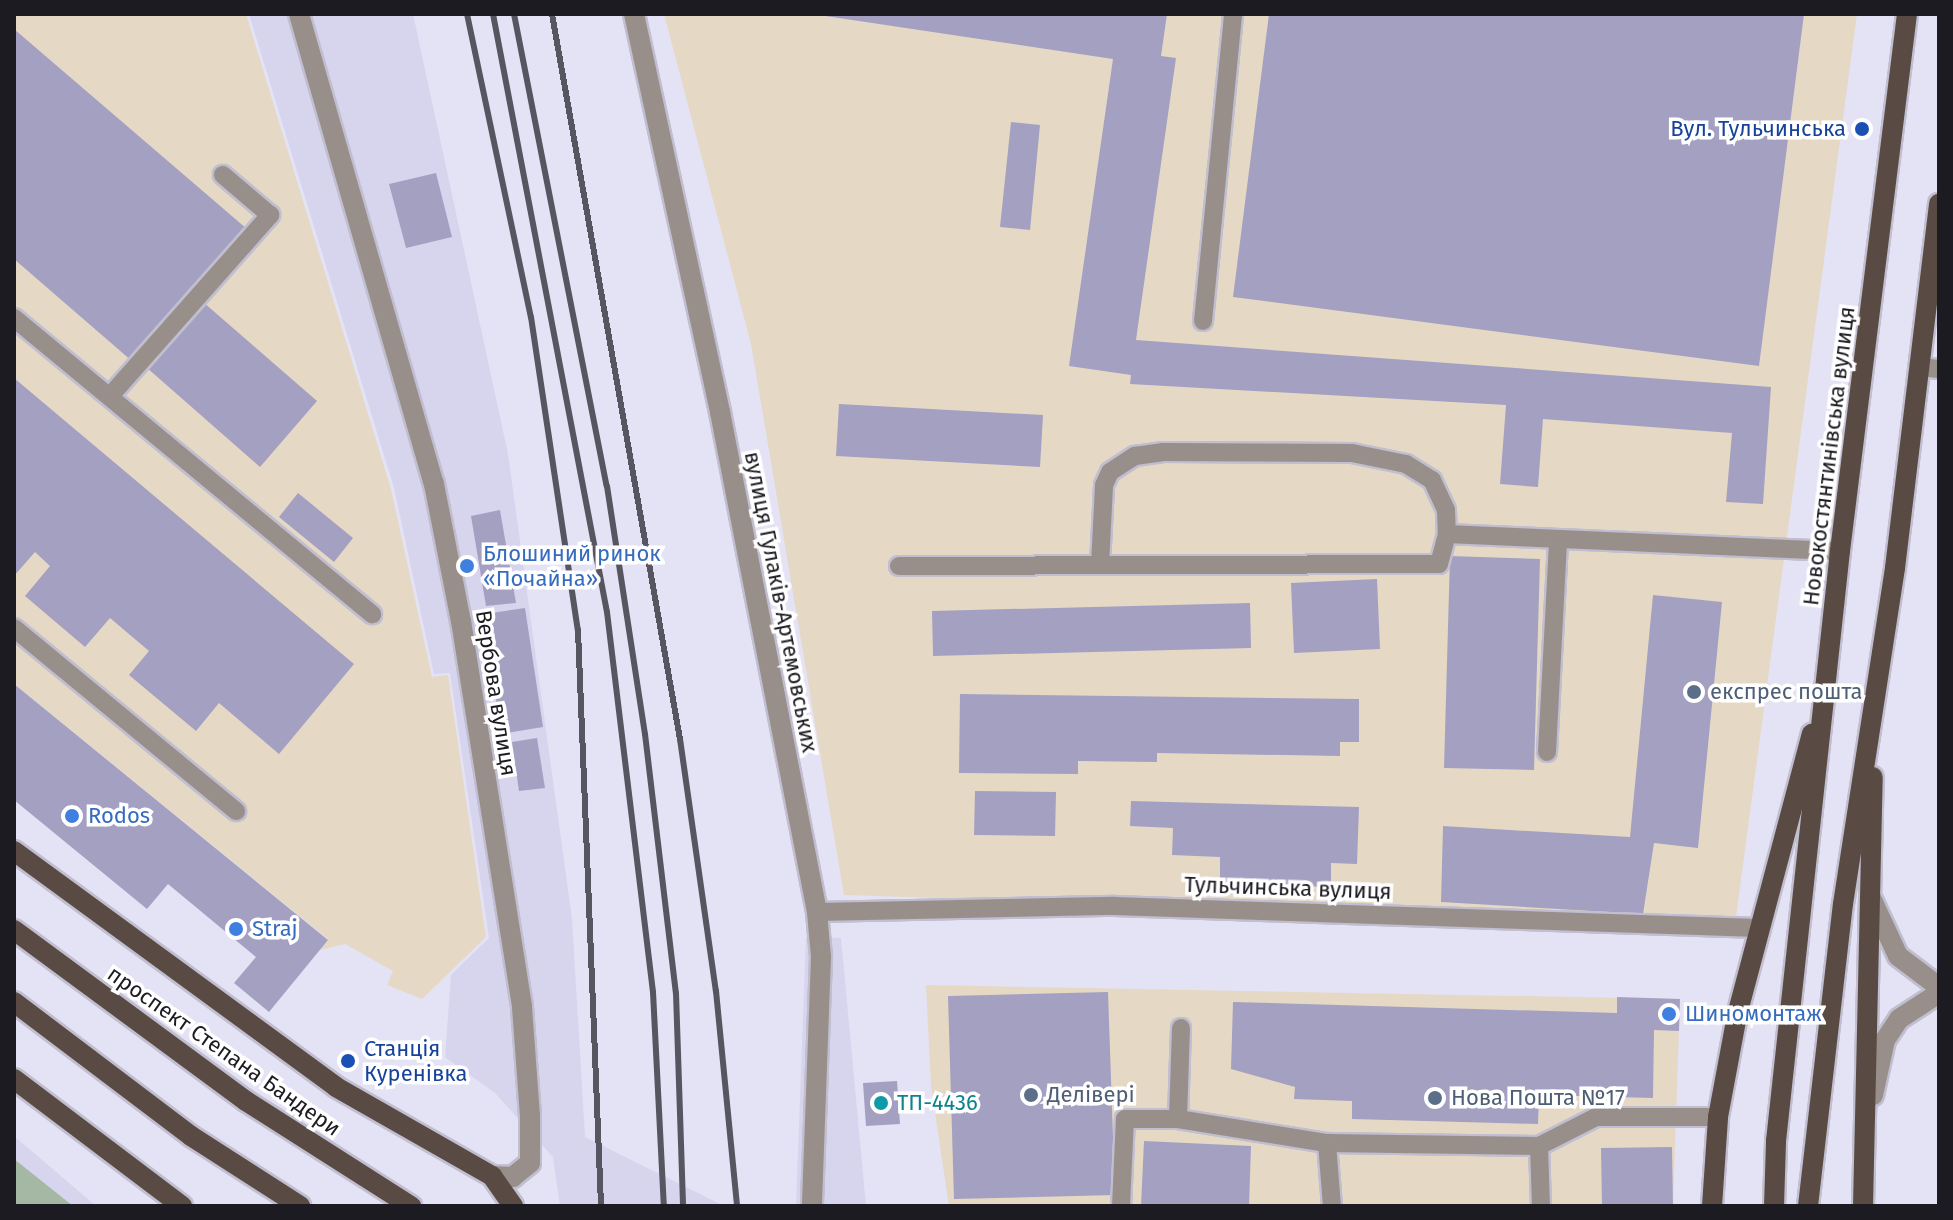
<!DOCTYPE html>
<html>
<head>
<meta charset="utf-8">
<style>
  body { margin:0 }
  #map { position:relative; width:1953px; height:1220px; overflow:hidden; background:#e4e2f5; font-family:"Fira Sans",sans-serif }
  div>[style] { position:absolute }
  .built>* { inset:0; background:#d7d4ee }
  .industrial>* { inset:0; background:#e5d9c5 }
  .green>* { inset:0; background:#a4b8a3 }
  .building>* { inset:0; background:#a4a0c2 }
  .roads { filter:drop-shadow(2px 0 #c0becf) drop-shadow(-2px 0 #c0becf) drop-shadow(0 2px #c0becf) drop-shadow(0 -2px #c0becf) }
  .lane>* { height:18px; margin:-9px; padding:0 9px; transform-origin:9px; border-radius:9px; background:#988f8b }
  .street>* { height:20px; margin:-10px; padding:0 10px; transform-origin:10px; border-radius:10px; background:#988f8b }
  .primary>* { height:20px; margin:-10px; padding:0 10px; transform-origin:10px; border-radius:10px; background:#594b44 }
  .rail>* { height:6px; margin:-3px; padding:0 3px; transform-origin:3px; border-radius:3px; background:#575560 }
  .dots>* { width:22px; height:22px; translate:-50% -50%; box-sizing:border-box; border:4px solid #fff; border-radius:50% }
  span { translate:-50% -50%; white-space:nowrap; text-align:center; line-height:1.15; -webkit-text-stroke:7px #fff; paint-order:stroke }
  .transit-label { font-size:22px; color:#164399 }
  .right { translate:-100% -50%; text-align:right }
  .left { translate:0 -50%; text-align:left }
  .street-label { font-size:22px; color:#1c1b22 }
  .shop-label { font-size:22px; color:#366cbe }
  .service-label { font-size:22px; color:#4e5e75 }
  .culture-label { font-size:22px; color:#0d838f }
  .frame { position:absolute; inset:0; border:16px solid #1c1b22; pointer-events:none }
</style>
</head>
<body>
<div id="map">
  <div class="built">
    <div style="clip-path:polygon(249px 14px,413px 14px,508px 454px,572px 919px,585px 1137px,724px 1206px,560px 1206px,553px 1157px,495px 1093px,445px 1057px,451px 975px,489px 938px,450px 673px,434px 674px,394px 488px)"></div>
    <div style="clip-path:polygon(806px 937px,841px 938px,866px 1206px,796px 1206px)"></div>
    <div style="clip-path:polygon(14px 1136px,96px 1206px,14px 1206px)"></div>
  </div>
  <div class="industrial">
    <div style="clip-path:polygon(14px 14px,246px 14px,391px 489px,432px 677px,448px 675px,486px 937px,422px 999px,387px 985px,393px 971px,345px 944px,320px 950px,328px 939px,14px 684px)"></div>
    <div style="clip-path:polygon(664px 14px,1857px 14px,1736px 917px,1646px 920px,844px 895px,751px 344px)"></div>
    <div style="clip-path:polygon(926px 985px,1680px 999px,1673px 1206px,949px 1206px,931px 1086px)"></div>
  </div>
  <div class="green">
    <div style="clip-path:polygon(14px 1159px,73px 1206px,14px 1206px)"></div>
  </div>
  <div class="building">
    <div style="clip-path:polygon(812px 14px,1167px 14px,1161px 56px,1176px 58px,1136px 340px,1771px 387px,1763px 504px,1726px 502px,1732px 433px,1543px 419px,1538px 487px,1500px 484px,1506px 405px,1130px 384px,1131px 375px,1069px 366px,1113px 59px)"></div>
    <div style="clip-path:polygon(1269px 14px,1804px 14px,1759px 366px,1233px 297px)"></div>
    <div style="clip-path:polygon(14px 29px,247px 229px,133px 362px,14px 259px)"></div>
    <div style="clip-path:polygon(1011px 122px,1040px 125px,1030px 230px,1000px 227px)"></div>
    <div style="clip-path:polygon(436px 173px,452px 237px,406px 248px,389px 184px)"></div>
    <div style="clip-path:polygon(203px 302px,317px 401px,260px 467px,146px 367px)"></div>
    <div style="clip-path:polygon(14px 378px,354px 664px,279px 754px,219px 703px,196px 731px,129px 675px,149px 651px,110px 618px,85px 647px,25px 596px,50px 566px,35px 552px,14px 576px)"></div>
    <div style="clip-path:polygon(839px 404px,1043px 415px,1040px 467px,836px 456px)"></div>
    <div style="clip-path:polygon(298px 493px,353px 538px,334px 562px,279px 517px)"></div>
    <div style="clip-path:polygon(500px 510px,516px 603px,486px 606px,471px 516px)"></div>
    <div style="clip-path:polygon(1450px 556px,1540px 559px,1534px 770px,1444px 768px)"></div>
    <div style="clip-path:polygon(1377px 579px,1380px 649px,1294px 653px,1291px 583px)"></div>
    <div style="clip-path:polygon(1653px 595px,1722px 602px,1698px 848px,1654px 843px,1643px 914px,1441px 902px,1443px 826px,1630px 837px)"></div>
    <div style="clip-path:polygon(1250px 603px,1251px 648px,933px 656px,932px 611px)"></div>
    <div style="clip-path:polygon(525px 608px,543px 727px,501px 734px,484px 614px)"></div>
    <div style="clip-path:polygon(14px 684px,328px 940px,269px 1012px,234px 983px,256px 957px,168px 884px,147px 909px,14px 800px)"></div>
    <div style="clip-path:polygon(960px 694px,1359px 699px,1359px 742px,1340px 742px,1340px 756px,1157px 753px,1157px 762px,1078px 761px,1078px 774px,959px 773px)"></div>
    <div style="clip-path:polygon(537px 738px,545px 788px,519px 791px,512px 742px)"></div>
    <div style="clip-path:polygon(975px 791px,1056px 792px,1055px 836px,974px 835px)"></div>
    <div style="clip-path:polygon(1131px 801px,1359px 807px,1357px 864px,1331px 863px,1331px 887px,1220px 884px,1220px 857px,1172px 855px,1173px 828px,1130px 826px)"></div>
    <div style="clip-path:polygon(1108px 992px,1115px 1195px,954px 1199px,948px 996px)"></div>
    <div style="clip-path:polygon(1617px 997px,1680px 999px,1679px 1031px,1654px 1030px,1653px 1098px,1539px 1095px,1538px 1124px,1352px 1119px,1352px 1101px,1294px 1099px,1295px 1087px,1231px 1069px,1233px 1002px,1617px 1013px)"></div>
    <div style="clip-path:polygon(897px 1081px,900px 1124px,866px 1126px,863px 1083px)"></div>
    <div style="clip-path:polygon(1144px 1141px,1251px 1146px,1249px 1206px,1141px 1206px)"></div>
    <div style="clip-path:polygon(1672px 1147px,1673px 1206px,1602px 1206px,1601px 1148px)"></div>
  </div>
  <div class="roads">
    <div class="lane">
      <div style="left:14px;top:318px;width:465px;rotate:39.6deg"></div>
      <div style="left:1203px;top:321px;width:308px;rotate:-84.4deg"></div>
      <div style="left:1920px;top:367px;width:19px;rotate:6deg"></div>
      <div style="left:110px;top:396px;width:242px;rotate:-48.5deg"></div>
      <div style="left:270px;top:215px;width:62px;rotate:-139.6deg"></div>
      <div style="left:1100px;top:565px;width:80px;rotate:-87.1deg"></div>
      <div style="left:1104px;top:485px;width:14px;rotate:-65deg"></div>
      <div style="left:1110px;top:472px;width:30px;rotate:-33deg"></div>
      <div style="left:1135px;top:456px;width:27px;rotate:-8deg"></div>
      <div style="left:1162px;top:452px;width:190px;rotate:0.3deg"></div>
      <div style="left:1352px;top:453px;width:55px;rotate:11.5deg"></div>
      <div style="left:1406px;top:464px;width:31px;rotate:32deg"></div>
      <div style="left:1432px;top:480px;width:33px;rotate:65deg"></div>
      <div style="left:1446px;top:510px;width:24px;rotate:88deg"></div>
      <div style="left:899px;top:566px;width:540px;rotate:-0.21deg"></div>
      <div style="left:1439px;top:564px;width:31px;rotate:-75deg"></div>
      <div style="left:1447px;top:534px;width:393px;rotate:2.5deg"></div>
      <div style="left:14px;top:628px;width:288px;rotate:39.5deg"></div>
      <div style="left:1547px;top:752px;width:213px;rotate:-87deg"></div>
      <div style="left:817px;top:912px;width:298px;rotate:-1.2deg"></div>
      <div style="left:1115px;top:906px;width:643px;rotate:1.96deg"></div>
      <div style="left:1181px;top:1028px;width:91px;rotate:91.9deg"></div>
      <div style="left:1178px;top:1119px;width:151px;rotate:9.2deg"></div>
      <div style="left:1327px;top:1143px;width:212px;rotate:0.8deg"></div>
      <div style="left:1539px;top:1146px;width:64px;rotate:-27deg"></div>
      <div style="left:1596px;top:1117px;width:122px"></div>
      <div style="left:1327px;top:1143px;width:63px;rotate:85.5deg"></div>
      <div style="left:1539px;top:1146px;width:60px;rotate:88.1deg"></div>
      <div style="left:1121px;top:1206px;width:87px;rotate:-87.4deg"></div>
      <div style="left:1125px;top:1119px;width:53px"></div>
    </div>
    <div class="street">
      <div style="left:299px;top:14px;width:489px;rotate:74deg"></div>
      <div style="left:434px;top:484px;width:140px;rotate:78.9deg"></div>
      <div style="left:461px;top:621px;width:391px;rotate:81deg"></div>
      <div style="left:522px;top:1007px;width:108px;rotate:85.8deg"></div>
      <div style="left:530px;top:1115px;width:48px;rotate:90deg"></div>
      <div style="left:530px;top:1163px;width:22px;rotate:141deg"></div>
      <div style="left:513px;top:1177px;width:21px;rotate:-177deg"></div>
      <div style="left:634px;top:14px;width:407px;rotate:77.8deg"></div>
      <div style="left:720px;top:412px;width:509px;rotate:79.02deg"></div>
      <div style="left:817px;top:912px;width:45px;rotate:84.9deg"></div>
      <div style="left:821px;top:957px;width:249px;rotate:92.1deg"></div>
      <div style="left:1871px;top:898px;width:64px;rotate:65deg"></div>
      <div style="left:1898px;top:956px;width:51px;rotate:37.1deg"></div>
      <div style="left:1873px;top:1095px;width:56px;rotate:-77.7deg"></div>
      <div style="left:1885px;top:1040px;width:25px;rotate:-56deg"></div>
      <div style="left:1899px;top:1019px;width:48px;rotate:-33deg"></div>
    </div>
    <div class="primary">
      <div style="left:14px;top:851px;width:399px;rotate:36.2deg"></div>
      <div style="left:336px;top:1087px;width:180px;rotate:29.7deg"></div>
      <div style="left:492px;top:1176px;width:37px;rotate:55deg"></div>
      <div style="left:14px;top:930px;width:288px;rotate:36.4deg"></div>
      <div style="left:246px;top:1101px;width:196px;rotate:32.5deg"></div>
      <div style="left:14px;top:1002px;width:222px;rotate:37.1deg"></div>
      <div style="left:191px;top:1136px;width:130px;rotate:32.7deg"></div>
      <div style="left:14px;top:1079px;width:211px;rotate:37.1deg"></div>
      <div style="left:1712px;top:1206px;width:89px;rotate:-86.1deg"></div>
      <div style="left:1718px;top:1117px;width:104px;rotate:-79.4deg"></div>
      <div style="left:1737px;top:1015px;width:291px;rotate:-75.1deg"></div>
      <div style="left:1774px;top:1206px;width:65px;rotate:-88.2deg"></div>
      <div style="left:1776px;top:1141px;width:593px;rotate:-83.81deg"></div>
      <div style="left:1840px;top:551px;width:541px;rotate:-82.89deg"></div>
      <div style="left:1808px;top:1206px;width:304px;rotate:-83.4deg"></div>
      <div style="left:1843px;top:904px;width:340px;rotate:-81.2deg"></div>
      <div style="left:1895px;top:568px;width:367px;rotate:-83.1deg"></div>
      <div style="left:1863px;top:1206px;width:429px;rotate:-88.7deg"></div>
    </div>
  </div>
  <div class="rail">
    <div style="left:467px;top:14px;width:310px;rotate:78.1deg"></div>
    <div style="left:531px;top:317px;width:317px;rotate:81.5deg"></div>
    <div style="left:578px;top:630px;width:576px;rotate:87.71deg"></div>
    <div style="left:493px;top:14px;width:609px;rotate:79.21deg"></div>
    <div style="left:607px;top:612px;width:383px;rotate:83.1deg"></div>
    <div style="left:653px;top:992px;width:214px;rotate:87.1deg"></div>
    <div style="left:514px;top:14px;width:481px;rotate:78.9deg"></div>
    <div style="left:607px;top:486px;width:251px;rotate:81.3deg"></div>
    <div style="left:645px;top:734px;width:261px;rotate:83.2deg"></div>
    <div style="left:676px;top:993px;width:213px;rotate:88.1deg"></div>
    <div style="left:552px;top:14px;width:736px;rotate:79.99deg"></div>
    <div style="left:680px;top:739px;width:255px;rotate:81.9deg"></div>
    <div style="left:716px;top:991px;width:216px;rotate:84.4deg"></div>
  </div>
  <div class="dots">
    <div style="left:1862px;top:129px;background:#1a4fb4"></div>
    <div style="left:467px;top:566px;background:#3f7fe0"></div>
    <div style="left:1694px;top:692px;background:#5c6f8a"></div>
    <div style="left:72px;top:816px;background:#3f7fe0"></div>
    <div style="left:236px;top:929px;background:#3f7fe0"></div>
    <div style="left:1669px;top:1014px;background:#3f7fe0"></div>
    <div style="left:348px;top:1061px;background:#1a4fb4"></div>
    <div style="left:1031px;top:1095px;background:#5c6f8a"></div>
    <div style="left:1435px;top:1098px;background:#5c6f8a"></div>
    <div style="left:881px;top:1103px;background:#0f9aa8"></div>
  </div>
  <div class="transit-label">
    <span class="right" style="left:1846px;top:129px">Вул. Тульчинська</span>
    <span class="left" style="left:364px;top:1061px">Станція<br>Куренівка</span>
  </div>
  <div class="street-label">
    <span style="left:1829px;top:456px;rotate:-83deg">Новокостянтинівська вулиця</span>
    <span style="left:781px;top:602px;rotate:79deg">вулиця Гулаків-Артемовських</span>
    <span style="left:496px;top:693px;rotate:81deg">Вербова вулиця</span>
    <span style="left:1288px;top:888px;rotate:2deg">Тульчинська вулиця</span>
    <span style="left:224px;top:1051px;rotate:35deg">проспект Степана Бандери</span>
  </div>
  <div class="shop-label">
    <span class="left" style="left:483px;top:566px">Блошиний ринок<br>«Почайна»</span>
    <span class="left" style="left:88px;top:816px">Rodos</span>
    <span class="left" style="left:252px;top:929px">Straj</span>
    <span class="left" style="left:1685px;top:1014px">Шиномонтаж</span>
  </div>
  <div class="service-label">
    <span class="left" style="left:1710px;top:692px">експрес пошта</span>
    <span class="left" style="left:1047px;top:1095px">Делівері</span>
    <span class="left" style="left:1451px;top:1098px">Нова Пошта №17</span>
  </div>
  <div class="culture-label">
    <span class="left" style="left:897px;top:1103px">ТП-4436</span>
  </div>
  <div class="frame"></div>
</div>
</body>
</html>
